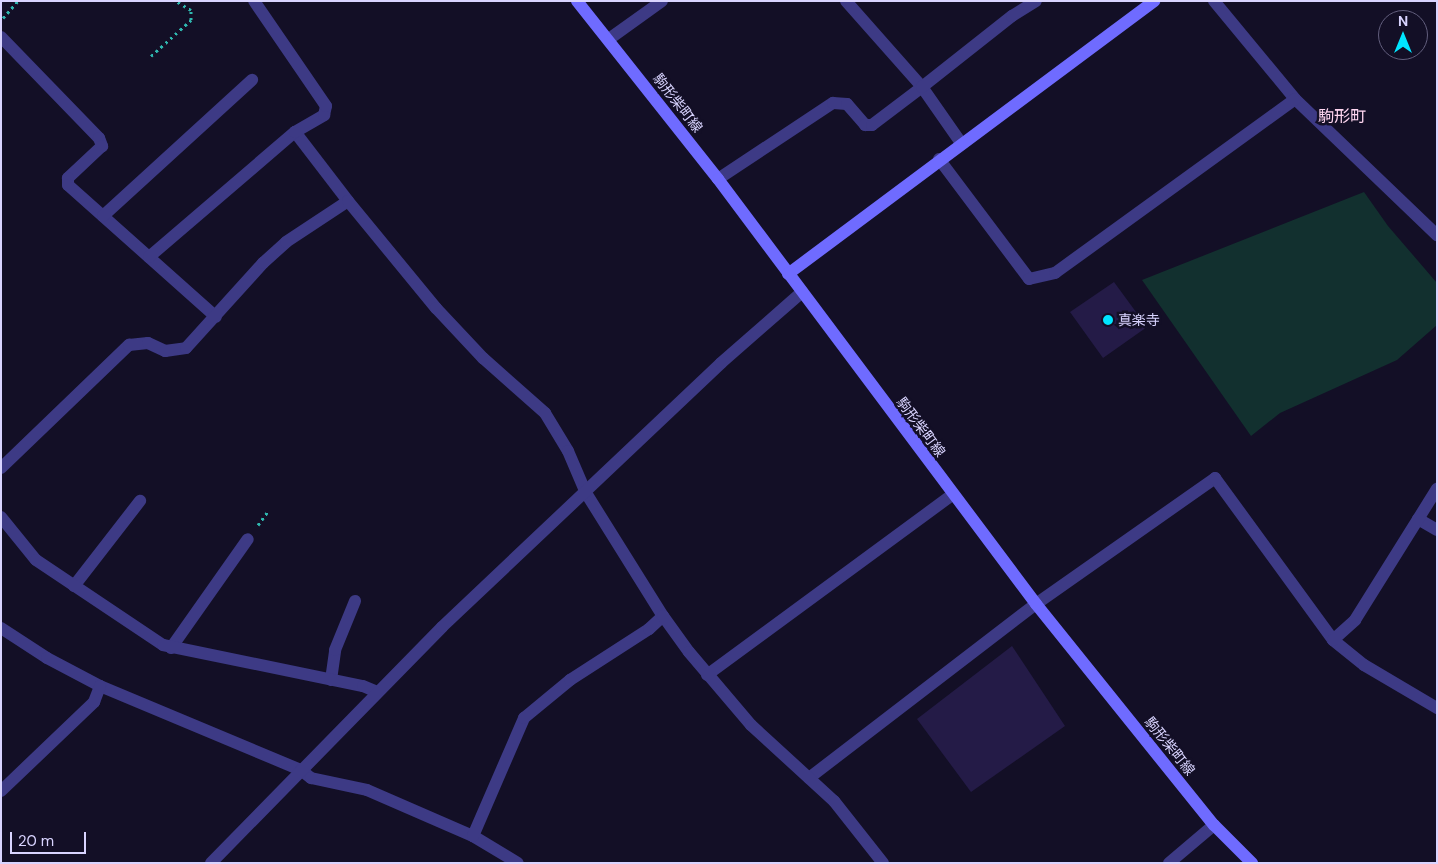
<!DOCTYPE html>
<html>
<head>
<meta charset="utf-8">
<style>
  body { margin:0 }
  #map { position:relative; width:1438px; height:864px; overflow:hidden; background:#130f26; font-family:"DM Sans","Noto Sans JP",sans-serif }
  div>[style] { position:absolute }
  .green>* { inset:0; background:#12302f }
  .building>* { inset:0; background:#241b47 }
  .path>* { height:3px; margin-top:-1.5px; transform-origin:0; background:repeating-linear-gradient(90deg,#2fb8b0 0 2.5px,transparent 0 6.5px) }
  .lane>* { height:12px; margin:-6px; padding:0 6px; transform-origin:6px; border-radius:6px; background:#3d3a85 }
  .street>* { height:12px; margin:-6px; padding:0 6px; transform-origin:6px; border-radius:6px; background:#3d3a85 }
  .secondary>* { height:12px; margin:-6px; padding:0 6px; transform-origin:6px; border-radius:6px; background:#6f6bff }
  .dots>* { width:14px; height:14px; translate:-50% -50%; box-sizing:border-box; border:2px solid #130f26; border-radius:50% }
  span { translate:-50% -50%; white-space:nowrap; text-align:center; line-height:1.15; -webkit-text-stroke:5px #130f26; paint-order:stroke }
  .street-label { font-size:14px; color:#d9d4ff }
  .poi-label { font-size:14px; color:#d9d4ff }
  .left { translate:0 -50%; text-align:left }
  .quarter-label { font-size:16px; color:#ffd6f0 }
  .frame { position:absolute; inset:0; border:2px solid #d9d4ff; pointer-events:none }
  .north { position:absolute; left:1378px; top:10px; width:50px; height:50px; box-sizing:border-box; background:#130f26; border:1px solid #625e7d; border-radius:50%; rotate:0deg; font-size:14px; font-weight:700; line-height:20px; text-align:center; color:#d9d4ff }
  .north::after { content:''; display:block; margin:auto; width:18px; height:22px; background:#00e5ff; clip-path:polygon(50% 0,100% 100%,50% 72%,0 100%) }
  .scale { position:absolute; left:10px; top:832px; width:76px; height:22px; box-sizing:border-box; border:2px solid #d9d4ff; border-top:0; padding-left:6px; font-size:15px; line-height:18px; white-space:nowrap; color:#d9d4ff; -webkit-text-stroke:4px #130f26; paint-order:stroke }
</style>
</head>
<body>
<div id="map">
  <div class="green">
    <div style="clip-path:polygon(1364px 192px,1388px 226px,1437px 283px,1437px 325px,1397px 360px,1280px 413px,1251px 436px,1142px 280px)"></div>
  </div>
  <div class="building">
    <div style="clip-path:polygon(1114px 282px,1147px 327px,1103px 358px,1070px 312px)"></div>
    <div style="clip-path:polygon(1012px 646px,1065px 726px,971px 792px,917px 719px)"></div>
  </div>
  <div class="path">
    <div style="left:3px;top:18px;width:23px;rotate:-49deg"></div>
    <div style="left:151px;top:56px;width:54px;rotate:-42deg"></div>
    <div style="left:191px;top:20px;width:10px;rotate:-90deg"></div>
    <div style="left:191px;top:10px;width:17px;rotate:-149deg"></div>
    <div style="left:258px;top:525px;width:19px;rotate:-54deg"></div>
  </div>
  <div class="lane">
    <div style="left:1px;top:37px;width:141px;rotate:45.9deg"></div>
    <div style="left:99px;top:138px;width:9px;rotate:69deg"></div>
    <div style="left:102px;top:146px;width:47px;rotate:136.7deg"></div>
    <div style="left:68px;top:178px;width:7px;rotate:90deg"></div>
    <div style="left:68px;top:185px;width:198px;rotate:41.7deg"></div>
    <div style="left:295px;top:132px;width:87px;rotate:52.5deg"></div>
    <div style="left:718px;top:179px;width:138px;rotate:-33.5deg"></div>
    <div style="left:833px;top:103px;width:14px;rotate:4deg"></div>
    <div style="left:847px;top:104px;width:28px;rotate:49deg"></div>
    <div style="left:865px;top:125px;width:7px"></div>
    <div style="left:872px;top:125px;width:63px;rotate:-37.2deg"></div>
    <div style="left:103px;top:216px;width:202px;rotate:-42.4deg"></div>
    <div style="left:149px;top:257px;width:192px;rotate:-40.6deg"></div>
    <div style="left:295px;top:132px;width:34px;rotate:-30deg"></div>
    <div style="left:324px;top:115px;width:9px;rotate:-77deg"></div>
    <div style="left:326px;top:106px;width:127px;rotate:-124.4deg"></div>
    <div style="left:74px;top:586px;width:108px;rotate:-52.2deg"></div>
    <div style="left:1px;top:628px;width:55px;rotate:33.1deg"></div>
    <div style="left:47px;top:658px;width:60px;rotate:27.8deg"></div>
    <div style="left:100px;top:686px;width:218px;rotate:22.7deg"></div>
    <div style="left:301px;top:770px;width:13px;rotate:39deg"></div>
    <div style="left:311px;top:778px;width:57px;rotate:12.1deg"></div>
    <div style="left:367px;top:790px;width:116px;rotate:23.5deg"></div>
    <div style="left:473px;top:836px;width:52px;rotate:31deg"></div>
    <div style="left:171px;top:648px;width:133px;rotate:-54.8deg"></div>
    <div style="left:707px;top:675px;width:305px;rotate:-36.3deg"></div>
    <div style="left:331px;top:680px;width:30px;rotate:-82deg"></div>
    <div style="left:335px;top:650px;width:53px;rotate:-67.8deg"></div>
    <div style="left:809px;top:778px;width:286px;rotate:-37.5deg"></div>
    <div style="left:473px;top:836px;width:129px;rotate:-66.6deg"></div>
    <div style="left:524px;top:718px;width:60px;rotate:-39.6deg"></div>
    <div style="left:570px;top:680px;width:94px;rotate:-32.8deg"></div>
    <div style="left:649px;top:629px;width:19px;rotate:-43deg"></div>
    <div style="left:1169px;top:863px;width:59px;rotate:-40.2deg"></div>
  </div>
  <div class="street">
    <div style="left:846px;top:1px;width:115px;rotate:48.5deg"></div>
    <div style="left:922px;top:87px;width:68px;rotate:55.1deg"></div>
    <div style="left:1214px;top:1px;width:127px;rotate:50.4deg"></div>
    <div style="left:1295px;top:99px;width:197px;rotate:43.8deg"></div>
    <div style="left:609px;top:39px;width:65px;rotate:-35.6deg"></div>
    <div style="left:922px;top:87px;width:115px;rotate:-38.3deg"></div>
    <div style="left:1012px;top:16px;width:28px;rotate:-32deg"></div>
    <div style="left:939px;top:159px;width:150px;rotate:53.1deg"></div>
    <div style="left:1029px;top:279px;width:27px;rotate:-13deg"></div>
    <div style="left:1055px;top:273px;width:296px;rotate:-35.9deg"></div>
    <div style="left:1px;top:468px;width:178px;rotate:-43.9deg"></div>
    <div style="left:129px;top:345px;width:19px;rotate:-6deg"></div>
    <div style="left:148px;top:343px;width:19px;rotate:25deg"></div>
    <div style="left:165px;top:351px;width:21px;rotate:-8deg"></div>
    <div style="left:186px;top:348px;width:115px;rotate:-47.8deg"></div>
    <div style="left:263px;top:263px;width:31px;rotate:-42deg"></div>
    <div style="left:286px;top:242px;width:74px;rotate:-33.5deg"></div>
    <div style="left:348px;top:201px;width:139px;rotate:50.6deg"></div>
    <div style="left:436px;top:308px;width:69px;rotate:46.8deg"></div>
    <div style="left:483px;top:358px;width:83px;rotate:41.6deg"></div>
    <div style="left:545px;top:413px;width:44px;rotate:58.8deg"></div>
    <div style="left:568px;top:451px;width:46px;rotate:66.8deg"></div>
    <div style="left:586px;top:493px;width:145px;rotate:58deg"></div>
    <div style="left:663px;top:616px;width:44px;rotate:54.2deg"></div>
    <div style="left:689px;top:652px;width:96px;rotate:49.7deg"></div>
    <div style="left:751px;top:725px;width:113px;rotate:42.5deg"></div>
    <div style="left:834px;top:801px;width:79px;rotate:51.7deg"></div>
    <div style="left:1px;top:517px;width:55px;rotate:50.9deg"></div>
    <div style="left:36px;top:560px;width:153px;rotate:33.8deg"></div>
    <div style="left:163px;top:645px;width:204px;rotate:11.6deg"></div>
    <div style="left:363px;top:686px;width:15px;rotate:23deg"></div>
    <div style="left:1418px;top:519px;width:22px;rotate:30deg"></div>
    <div style="left:1036px;top:604px;width:219px;rotate:-35.1deg"></div>
    <div style="left:1215px;top:478px;width:200px;rotate:53.9deg"></div>
    <div style="left:1333px;top:640px;width:40px;rotate:39deg"></div>
    <div style="left:1364px;top:665px;width:85px;rotate:30.5deg"></div>
    <div style="left:1333px;top:640px;width:30px;rotate:-42deg"></div>
    <div style="left:1355px;top:620px;width:155px;rotate:-58deg"></div>
    <div style="left:1px;top:791px;width:129px;rotate:-43.7deg"></div>
    <div style="left:94px;top:702px;width:17px;rotate:-69deg"></div>
    <div style="left:211px;top:863px;width:330px;rotate:-45.6deg"></div>
    <div style="left:442px;top:627px;width:384px;rotate:-43.4deg"></div>
    <div style="left:721px;top:363px;width:108px;rotate:-41.2deg"></div>
  </div>
  <div class="secondary">
    <div style="left:577px;top:1px;width:227px;rotate:51.6deg"></div>
    <div style="left:718px;top:179px;width:531px;rotate:53.19deg"></div>
    <div style="left:1036px;top:604px;width:284px;rotate:51.2deg"></div>
    <div style="left:1214px;top:825px;width:54px;rotate:45deg"></div>
    <div style="left:788px;top:274px;width:457px;rotate:-36.7deg"></div>
  </div>
  <div class="dots">
    <div style="left:1108px;top:320px;background:#00e5ff"></div>
  </div>
  <div class="street-label">
    <span style="left:678px;top:103px;rotate:52deg">駒形柴町線</span>
    <span style="left:921px;top:427px;rotate:53deg">駒形柴町線</span>
    <span style="left:1170px;top:746px;rotate:51deg">駒形柴町線</span>
  </div>
  <div class="poi-label">
    <span class="left" style="left:1118px;top:320px">真楽寺</span>
  </div>
  <div class="quarter-label">
    <span style="left:1342px;top:117px">駒形町</span>
  </div>
  <div class="frame"></div>
  <div class="north">N</div>
  <div class="scale">20 m</div>
</div>
</body>
</html>
